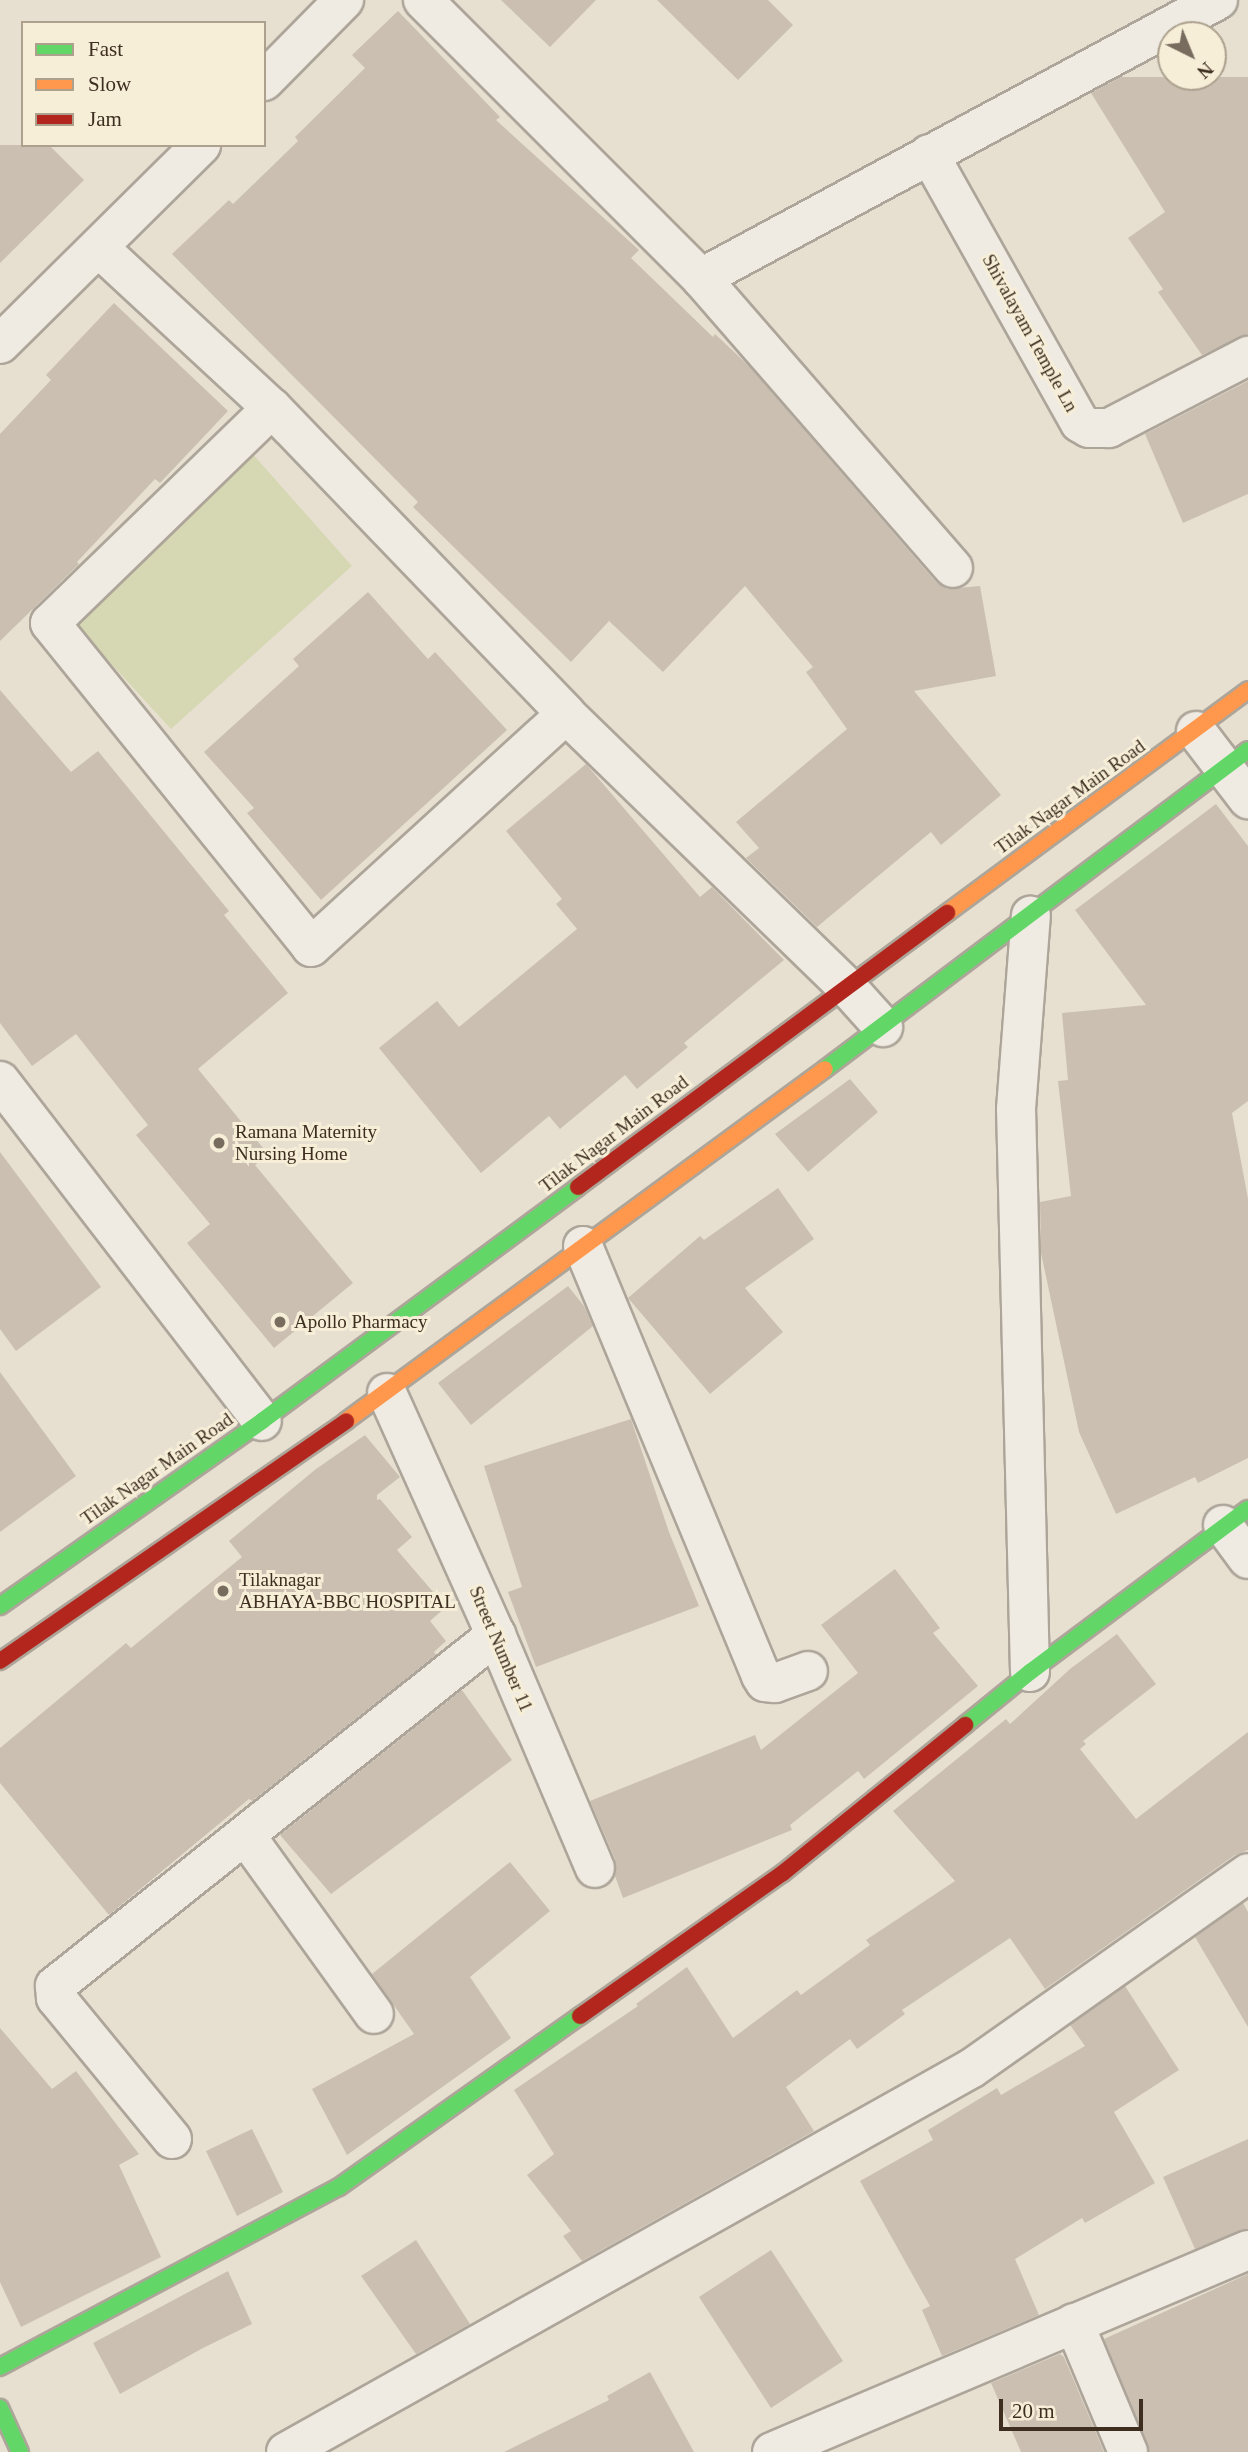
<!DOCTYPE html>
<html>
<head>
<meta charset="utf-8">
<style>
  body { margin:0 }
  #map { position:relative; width:1248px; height:2452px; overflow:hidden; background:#e7e0d1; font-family:"Times New Roman",serif }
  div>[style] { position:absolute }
  .green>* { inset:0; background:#d6d7b3 }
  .building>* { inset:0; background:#cbbfb2 }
  .roads { filter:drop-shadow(2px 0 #ada599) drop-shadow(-2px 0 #ada599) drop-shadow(0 2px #ada599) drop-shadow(0 -2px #ada599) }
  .street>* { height:38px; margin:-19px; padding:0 19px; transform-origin:19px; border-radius:19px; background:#efebe3 }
  .fast>* { height:16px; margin:-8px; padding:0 8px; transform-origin:8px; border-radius:8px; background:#63d668 }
  .slow>* { height:16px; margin:-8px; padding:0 8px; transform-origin:8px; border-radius:8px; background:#ff974d }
  .jam>* { height:16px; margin:-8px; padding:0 8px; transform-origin:8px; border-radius:8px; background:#b3261e }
  .dots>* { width:19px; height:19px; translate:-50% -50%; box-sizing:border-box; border:4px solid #f7eed8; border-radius:50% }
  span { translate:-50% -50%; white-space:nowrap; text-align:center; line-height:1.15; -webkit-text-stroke:6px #f7eed8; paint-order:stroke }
  .street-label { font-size:19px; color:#3d2e20 }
  .poi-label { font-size:19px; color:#3d2e20 }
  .left { translate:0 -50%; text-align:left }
  .legend { position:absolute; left:21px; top:21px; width:245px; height:126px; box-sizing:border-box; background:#f7eed8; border:2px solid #ada18e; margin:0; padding:9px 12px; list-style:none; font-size:21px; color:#3d2e20 }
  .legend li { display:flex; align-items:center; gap:14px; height:35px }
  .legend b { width:35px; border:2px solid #ada18e }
  .north { position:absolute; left:1157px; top:21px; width:70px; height:70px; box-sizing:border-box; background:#f7eed8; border:2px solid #ada18e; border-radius:50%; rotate:137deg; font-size:19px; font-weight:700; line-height:28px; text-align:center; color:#3d2e20 }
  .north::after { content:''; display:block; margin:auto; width:24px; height:32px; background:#786c5e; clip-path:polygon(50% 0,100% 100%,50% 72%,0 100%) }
  .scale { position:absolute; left:999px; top:2399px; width:144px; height:32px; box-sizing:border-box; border:4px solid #3d2e20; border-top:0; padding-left:9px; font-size:21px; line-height:24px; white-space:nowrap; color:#3d2e20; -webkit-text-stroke:5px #f7eed8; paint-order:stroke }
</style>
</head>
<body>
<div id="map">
  <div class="green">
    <div style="clip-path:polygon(250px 451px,352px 566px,171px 729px,71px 620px)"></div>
  </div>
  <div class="building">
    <div style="clip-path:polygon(501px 0,596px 0,550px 47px)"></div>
    <div style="clip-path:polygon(657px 0,768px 0,793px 25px,738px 80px)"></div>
    <div style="clip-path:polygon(398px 11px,500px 117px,496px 120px,639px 250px,631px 258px,713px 337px,715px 334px,748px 365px,936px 582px,947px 589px,980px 586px,996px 676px,914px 691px,1001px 795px,941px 845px,931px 832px,817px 927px,746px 858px,759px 848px,736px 822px,847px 729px,806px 672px,813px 667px,745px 586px,663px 672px,609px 621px,571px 662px,413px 507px,418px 502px,172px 254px,229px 200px,233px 204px,298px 141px,295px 137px,365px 68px,352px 55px)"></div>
    <div style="clip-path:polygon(1121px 77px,1248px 77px,1248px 334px,1202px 355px,1158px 292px,1163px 289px,1128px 238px,1165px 212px,1091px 93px)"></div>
    <div style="clip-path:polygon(0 145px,49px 145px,84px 180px,0 263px)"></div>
    <div style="clip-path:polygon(114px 303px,228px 411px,160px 483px,155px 479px,77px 562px,79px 564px,0 641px,0 434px,51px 380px,46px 375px)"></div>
    <div style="clip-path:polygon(1248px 381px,1248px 494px,1183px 523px,1145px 434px)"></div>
    <div style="clip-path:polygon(368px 592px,428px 659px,435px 652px,507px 730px,321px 900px,247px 813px,254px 808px,204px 752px,299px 666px,293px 659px)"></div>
    <div style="clip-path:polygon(0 690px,71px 772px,98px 751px,229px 911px,224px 915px,288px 993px,198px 1069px,268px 1154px,255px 1165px,353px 1283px,274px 1348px,187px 1243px,210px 1224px,136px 1135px,148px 1125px,76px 1034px,32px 1066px,0 1023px)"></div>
    <div style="clip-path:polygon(586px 764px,700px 897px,712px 887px,784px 960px,684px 1043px,688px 1047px,637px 1089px,625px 1075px,560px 1129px,549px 1116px,481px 1173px,379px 1048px,437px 1001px,459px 1027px,577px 929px,556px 904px,562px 899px,506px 831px)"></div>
    <div style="clip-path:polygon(1216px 804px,1248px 846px,1248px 1101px,1232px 1113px,1248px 1199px,1248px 1458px,1198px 1483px,1195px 1477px,1116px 1514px,1079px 1432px,1041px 1253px,1040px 1202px,1071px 1196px,1058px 1081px,1068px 1080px,1062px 1013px,1146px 1005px,1075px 910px)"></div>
    <div style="clip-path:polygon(850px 1079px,878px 1112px,808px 1172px,775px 1134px)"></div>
    <div style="clip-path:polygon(0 1152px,101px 1287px,16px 1351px,0 1329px)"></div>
    <div style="clip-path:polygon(778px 1188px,814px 1239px,745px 1288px,783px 1332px,710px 1394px,628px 1298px,700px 1236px,704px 1240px)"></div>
    <div style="clip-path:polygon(568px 1286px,584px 1306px,593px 1326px,471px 1425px,438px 1383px)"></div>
    <div style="clip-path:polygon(0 1372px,76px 1476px,0 1532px)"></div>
    <div style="clip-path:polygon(631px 1419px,669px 1532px,699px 1606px,536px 1667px,508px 1592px,522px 1587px,484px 1466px)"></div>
    <div style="clip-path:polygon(365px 1435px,400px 1477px,377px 1495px,377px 1500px,380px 1499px,412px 1537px,397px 1550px,446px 1607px,430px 1621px,446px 1641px,434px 1652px,436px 1655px,252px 1801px,249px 1799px,109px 1915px,0 1783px,0 1748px,126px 1643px,131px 1648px,242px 1557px,229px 1541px,316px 1469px)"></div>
    <div style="clip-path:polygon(895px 1569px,940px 1628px,933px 1633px,978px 1686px,864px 1779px,858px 1771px,790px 1825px,792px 1830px,623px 1898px,615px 1876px,615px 1859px,590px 1801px,755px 1735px,761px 1750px,858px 1673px,821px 1625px)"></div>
    <div style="clip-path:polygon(1117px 1634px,1156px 1684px,1083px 1741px,1086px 1744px,1080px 1749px,1136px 1819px,1248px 1732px,1248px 1850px,1235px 1855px,1045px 1989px,1010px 1938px,902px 2010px,905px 2014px,857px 2049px,850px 2039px,786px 2087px,814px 2131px,582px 2261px,563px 2236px,571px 2231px,527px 2175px,554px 2154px,514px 2090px,638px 2006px,636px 2004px,687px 1967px,733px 2038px,797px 1990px,801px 1995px,870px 1945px,866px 1940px,955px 1881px,893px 1811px,1006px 1719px,1010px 1724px,1070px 1669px)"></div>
    <div style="clip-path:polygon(462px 1690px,512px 1760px,331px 1894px,280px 1835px)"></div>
    <div style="clip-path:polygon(510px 1862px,550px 1911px,470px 1977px,511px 2038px,347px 2155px,312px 2089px,414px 2034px,372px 1974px)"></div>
    <div style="clip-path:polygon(1243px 1903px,1248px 1912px,1248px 2027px,1195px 1937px)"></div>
    <div style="clip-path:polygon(1125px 1986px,1179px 2070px,1114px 2112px,1155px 2183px,1085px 2223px,1082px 2218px,1015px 2259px,1039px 2315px,942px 2356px,922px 2310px,930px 2306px,860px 2181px,933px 2140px,928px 2130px,997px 2088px,1001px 2095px,1085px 2046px,1070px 2025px)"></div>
    <div style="clip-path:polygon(0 2028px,52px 2089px,76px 2071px,139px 2154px,119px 2165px,161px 2257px,21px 2327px,0 2282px)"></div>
    <div style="clip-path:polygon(252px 2129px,283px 2192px,237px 2216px,206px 2151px)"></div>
    <div style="clip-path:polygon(1248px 2139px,1248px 2229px,1195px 2249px,1163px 2177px)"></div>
    <div style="clip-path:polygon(416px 2240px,470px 2324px,416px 2354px,361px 2276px)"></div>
    <div style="clip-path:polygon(771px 2250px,843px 2361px,771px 2408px,699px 2297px)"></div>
    <div style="clip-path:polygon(228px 2271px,252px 2324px,203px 2348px,120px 2394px,93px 2343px)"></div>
    <div style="clip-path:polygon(1248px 2274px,1248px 2452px,1149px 2452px,1104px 2339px)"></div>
    <div style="clip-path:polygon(1060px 2354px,1064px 2357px,1104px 2452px,1021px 2452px,991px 2383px)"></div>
    <div style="clip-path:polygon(650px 2372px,694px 2452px,504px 2452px,609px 2400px,607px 2396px)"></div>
  </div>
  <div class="roads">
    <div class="street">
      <div style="left:423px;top:0;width:393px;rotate:45deg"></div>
      <div style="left:701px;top:278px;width:384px;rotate:49deg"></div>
      <div style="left:264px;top:81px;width:114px;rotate:-45.4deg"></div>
      <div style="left:929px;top:154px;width:308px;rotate:60.7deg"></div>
      <div style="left:1080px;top:423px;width:10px;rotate:29deg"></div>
      <div style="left:1089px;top:428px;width:20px"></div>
      <div style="left:1109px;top:428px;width:157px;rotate:-27.4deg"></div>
      <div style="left:99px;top:248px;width:236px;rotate:42.8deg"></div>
      <div style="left:272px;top:408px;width:424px;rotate:46.1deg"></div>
      <div style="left:566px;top:714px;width:392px;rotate:44.2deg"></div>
      <div style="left:847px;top:987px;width:54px;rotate:48deg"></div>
      <div style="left:701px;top:278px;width:587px;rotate:-28.27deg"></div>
      <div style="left:0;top:344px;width:283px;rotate:-44.7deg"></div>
      <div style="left:272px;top:408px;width:309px;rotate:135.9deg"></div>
      <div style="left:50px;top:623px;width:416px;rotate:51.1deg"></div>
      <div style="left:311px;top:947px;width:345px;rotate:-42.4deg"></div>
      <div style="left:1196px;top:731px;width:86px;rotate:52.6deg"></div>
      <div style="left:0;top:1081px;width:429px;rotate:52.4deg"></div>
      <div style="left:583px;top:1246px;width:465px;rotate:67.5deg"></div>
      <div style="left:761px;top:1676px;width:7px;rotate:56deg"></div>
      <div style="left:765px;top:1682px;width:10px;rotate:6deg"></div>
      <div style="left:775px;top:1683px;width:35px;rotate:-20deg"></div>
      <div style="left:387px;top:1393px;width:265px;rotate:65.8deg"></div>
      <div style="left:496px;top:1635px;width:253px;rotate:67deg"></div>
      <div style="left:1223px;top:1525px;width:42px;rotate:53.7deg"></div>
      <div style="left:1030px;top:1672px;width:563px;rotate:-91.42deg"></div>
      <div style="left:1016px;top:1109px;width:194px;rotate:-85.6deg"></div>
      <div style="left:246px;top:1836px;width:219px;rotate:54.3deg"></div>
      <div style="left:172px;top:2139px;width:183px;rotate:-129.4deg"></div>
      <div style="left:56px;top:1998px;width:12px;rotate:-95deg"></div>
      <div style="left:55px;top:1986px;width:564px;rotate:-38.52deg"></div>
      <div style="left:1074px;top:2323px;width:140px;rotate:67.3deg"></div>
      <div style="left:286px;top:2452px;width:786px;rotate:-29.24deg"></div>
      <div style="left:972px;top:2068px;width:338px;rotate:-35.2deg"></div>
      <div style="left:772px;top:2452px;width:517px;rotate:-22.99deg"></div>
    </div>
    <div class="fast">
      <div style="left:825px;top:1069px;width:530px;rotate:-37.02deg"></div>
      <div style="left:0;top:1606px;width:321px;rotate:-35.2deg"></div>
      <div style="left:262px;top:1421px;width:393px;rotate:-36.5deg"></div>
      <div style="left:965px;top:1725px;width:84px;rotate:-39.2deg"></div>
      <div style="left:1030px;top:1672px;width:272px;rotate:-36.8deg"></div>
      <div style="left:0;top:2367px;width:384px;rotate:-28deg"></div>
      <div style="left:339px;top:2187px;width:296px;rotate:-35.4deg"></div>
      <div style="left:0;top:2408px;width:48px;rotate:65.6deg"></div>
    </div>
    <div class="slow">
      <div style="left:947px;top:913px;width:375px;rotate:-36.5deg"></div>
      <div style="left:346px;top:1421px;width:594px;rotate:-36.31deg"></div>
    </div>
    <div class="jam">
      <div style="left:578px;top:1187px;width:460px;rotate:-36.6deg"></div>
      <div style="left:0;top:1661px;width:421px;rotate:-34.7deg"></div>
      <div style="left:580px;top:2016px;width:248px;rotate:-35.2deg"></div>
      <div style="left:783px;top:1873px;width:235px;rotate:-39.1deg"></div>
    </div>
  </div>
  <div class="dots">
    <div style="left:219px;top:1143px;background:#786c5e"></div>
    <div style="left:280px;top:1322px;background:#786c5e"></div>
    <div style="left:223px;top:1591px;background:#786c5e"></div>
  </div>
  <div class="street-label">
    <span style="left:1030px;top:333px;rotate:61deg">Shivalayam Temple Ln</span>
    <span style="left:1070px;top:797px;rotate:-36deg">Tilak Nagar Main Road</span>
    <span style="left:614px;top:1134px;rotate:-37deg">Tilak Nagar Main Road</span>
    <span style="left:157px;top:1469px;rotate:-35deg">Tilak Nagar Main Road</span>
    <span style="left:501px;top:1649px;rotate:67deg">Street Number 11</span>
  </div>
  <div class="poi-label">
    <span class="left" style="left:235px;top:1143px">Ramana Maternity<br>Nursing Home</span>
    <span class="left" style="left:294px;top:1322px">Apollo Pharmacy</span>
    <span class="left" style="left:239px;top:1591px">Tilaknagar<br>ABHAYA-BBC HOSPITAL</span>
  </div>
  <ul class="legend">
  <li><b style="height:9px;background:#63d668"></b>Fast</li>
  <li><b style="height:9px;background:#ff974d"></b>Slow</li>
  <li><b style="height:9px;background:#b3261e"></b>Jam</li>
  </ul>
  <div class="north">N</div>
  <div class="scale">20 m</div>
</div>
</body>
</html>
